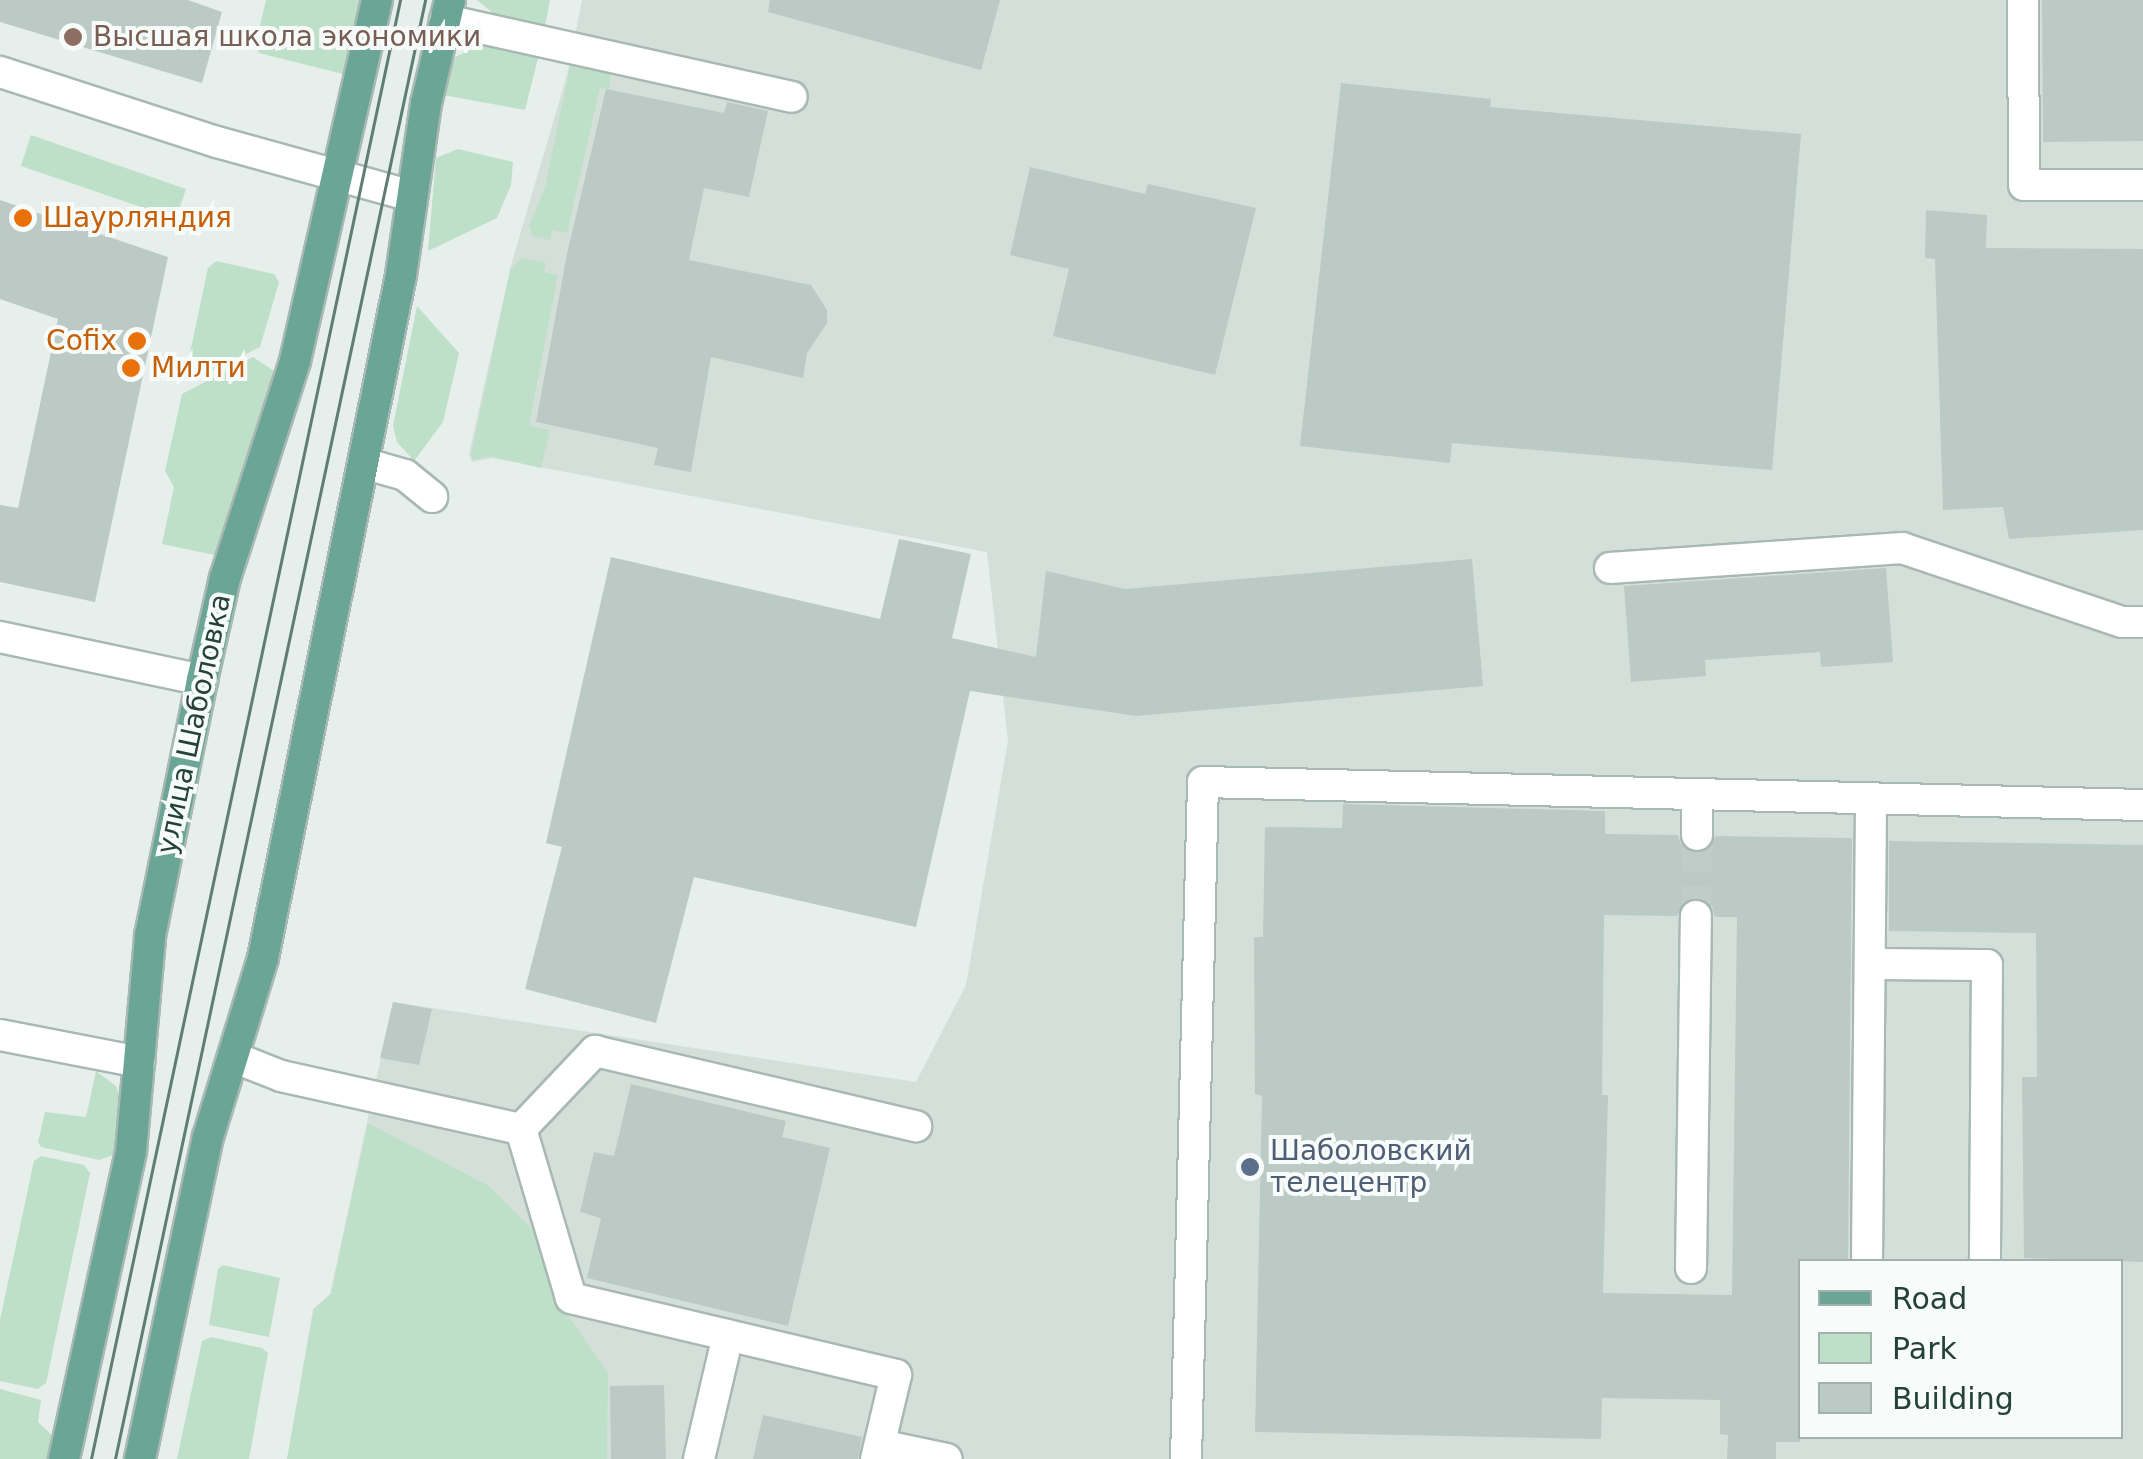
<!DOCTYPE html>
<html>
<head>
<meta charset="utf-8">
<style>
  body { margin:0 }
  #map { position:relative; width:2143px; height:1459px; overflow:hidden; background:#e6efeb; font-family:"DejaVu Sans",sans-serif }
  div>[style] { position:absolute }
  .built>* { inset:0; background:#d4dfda }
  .green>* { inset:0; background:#bfe0c8 }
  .building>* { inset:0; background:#bbcac4 }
  .minor-tunnel>* { height:30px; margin-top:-15px; transform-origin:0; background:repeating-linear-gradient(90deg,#bfccc8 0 30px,transparent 0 45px) }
  .roads { filter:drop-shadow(2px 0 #a8b8b2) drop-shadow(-2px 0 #a8b8b2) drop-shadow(0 2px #a8b8b2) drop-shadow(0 -2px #a8b8b2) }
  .minor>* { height:30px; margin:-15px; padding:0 15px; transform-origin:15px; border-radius:15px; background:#fff }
  .major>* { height:30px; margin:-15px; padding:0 15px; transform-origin:15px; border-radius:15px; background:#6aa596 }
  .tram>* { height:2.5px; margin:-1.25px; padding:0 1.25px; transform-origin:1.25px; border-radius:1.25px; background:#5f7d75 }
  .dots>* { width:28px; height:28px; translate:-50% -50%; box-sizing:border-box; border:5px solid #f7fbf9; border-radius:50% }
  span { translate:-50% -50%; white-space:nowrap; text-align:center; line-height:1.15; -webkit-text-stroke:8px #f7fbf9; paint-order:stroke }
  .education-label { font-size:28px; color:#785e54 }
  .left { translate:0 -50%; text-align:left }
  .food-label { font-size:28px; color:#c56008 }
  .right { translate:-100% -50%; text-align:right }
  .street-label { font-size:28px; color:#24423a }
  .service-label { font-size:28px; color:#4e5e75 }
  .legend { position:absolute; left:1798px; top:1259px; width:325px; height:180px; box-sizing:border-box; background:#f7fbf9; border:2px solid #a3b1ad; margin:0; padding:12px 18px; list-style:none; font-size:30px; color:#24423a }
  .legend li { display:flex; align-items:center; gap:20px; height:50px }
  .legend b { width:50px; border:2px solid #a3b1ad }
</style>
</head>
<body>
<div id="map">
  <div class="built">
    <div style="clip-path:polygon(evenodd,582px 0,2143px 0,2143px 1459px,287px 1459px,313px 1309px,330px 1294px,393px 1002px,916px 1082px,966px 985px,1008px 741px,987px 552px,492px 458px,472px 462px,469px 454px,511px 265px,567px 75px,582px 0,1800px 1262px,2120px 1262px,2120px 1436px,1800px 1436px,1800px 1262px)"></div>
  </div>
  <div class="green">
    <div style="clip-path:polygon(266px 0,363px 0,347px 75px,259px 53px,256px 43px)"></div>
    <div style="clip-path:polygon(477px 0,550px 0,545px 26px,494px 14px)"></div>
    <div style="clip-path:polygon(484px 43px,539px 54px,525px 110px,443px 95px,455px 57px)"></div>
    <div style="clip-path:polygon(571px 62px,606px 69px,611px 76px,609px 89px,600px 88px,567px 233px,552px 230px,550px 240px,533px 236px,529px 226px,545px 187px)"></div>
    <div style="clip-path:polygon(31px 135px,186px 189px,176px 219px,21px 166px)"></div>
    <div style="clip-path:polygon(458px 149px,513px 162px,511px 185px,497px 218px,428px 251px,436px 158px)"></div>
    <div style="clip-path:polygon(521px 258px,546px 263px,544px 272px,558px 275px,529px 425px,550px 430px,541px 468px,490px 456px,473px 460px,471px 455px,510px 271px)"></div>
    <div style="clip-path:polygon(216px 261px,274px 274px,279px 282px,260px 347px,194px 380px,186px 372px,208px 268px)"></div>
    <div style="clip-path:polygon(417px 306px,459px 353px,443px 422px,414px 461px,397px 442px,393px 426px)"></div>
    <div style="clip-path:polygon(253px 357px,277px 373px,219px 556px,162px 544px,174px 487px,165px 471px,182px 394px)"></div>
    <div style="clip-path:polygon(96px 1071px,116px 1086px,122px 1101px,116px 1154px,99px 1160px,41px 1147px,38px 1142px,45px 1112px,86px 1117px)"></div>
    <div style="clip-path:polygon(368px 1123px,489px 1186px,542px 1239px,556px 1298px,608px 1373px,607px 1459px,287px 1459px,314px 1309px,331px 1294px)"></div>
    <div style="clip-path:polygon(41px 1156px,84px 1165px,90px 1173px,46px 1383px,38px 1389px,0 1381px,0 1320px,34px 1161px)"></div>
    <div style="clip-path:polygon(223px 1265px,280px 1278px,269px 1337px,209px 1325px,218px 1269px)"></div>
    <div style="clip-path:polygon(211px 1337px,262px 1348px,268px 1353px,249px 1459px,177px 1459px,202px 1341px)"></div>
    <div style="clip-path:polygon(0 1389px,41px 1400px,38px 1422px,56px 1439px,52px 1459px,0 1459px)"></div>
  </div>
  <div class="building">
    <div style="clip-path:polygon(0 0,188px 0,222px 12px,202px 83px,0 22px)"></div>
    <div style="clip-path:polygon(770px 0,1000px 0,981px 70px,768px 12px)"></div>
    <div style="clip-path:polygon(2042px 0,2143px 0,2143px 141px,2043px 142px)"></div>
    <div style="clip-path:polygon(1341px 83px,1491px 99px,1490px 107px,1801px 134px,1772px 470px,1452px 443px,1450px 463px,1300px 446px)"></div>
    <div style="clip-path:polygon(606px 89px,724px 113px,727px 102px,768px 111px,749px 197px,704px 188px,689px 260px,811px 285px,827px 310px,827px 323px,807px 353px,803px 378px,711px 357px,691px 472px,654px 465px,658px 448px,536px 422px,567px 254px)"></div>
    <div style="clip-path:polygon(1030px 167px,1145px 194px,1148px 184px,1256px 208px,1215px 375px,1053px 336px,1069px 269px,1010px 255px)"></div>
    <div style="clip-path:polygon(0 200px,168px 257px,95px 602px,0 582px,0 505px,18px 508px,58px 319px,0 299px)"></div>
    <div style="clip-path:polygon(1926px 210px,1987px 215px,1986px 248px,2143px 249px,2143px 530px,2009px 539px,2003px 507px,1943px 510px,1935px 259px,1925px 258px)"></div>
    <div style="clip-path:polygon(899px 539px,971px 554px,952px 638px,1036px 657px,1046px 571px,1125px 589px,1472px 559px,1483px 686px,1136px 716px,970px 691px,916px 927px,694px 877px,656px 1023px,525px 989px,562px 847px,546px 843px,611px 557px,880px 619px)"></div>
    <div style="clip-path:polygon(1886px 568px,1893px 662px,1821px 667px,1820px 652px,1705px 660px,1706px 676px,1631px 682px,1624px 586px)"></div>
    <div style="clip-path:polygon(evenodd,1343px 804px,1605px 811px,1605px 834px,1678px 835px,1681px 845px,1696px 854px,1707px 851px,1716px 836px,1852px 838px,1848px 1262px,1800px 1262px,1800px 1442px,1776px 1442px,1776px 1459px,1727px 1459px,1728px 1435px,1720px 1434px,1720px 1400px,1602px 1398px,1601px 1439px,1255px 1432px,1262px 1096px,1255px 1094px,1254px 937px,1263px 937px,1265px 827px,1342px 828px,1343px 804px,1697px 897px,1712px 906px,1715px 917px,1737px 917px,1732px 1295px,1603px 1293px,1608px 1095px,1602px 1095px,1604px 915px,1677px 916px,1686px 900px,1697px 897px)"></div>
    <div style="clip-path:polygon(1889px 841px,2143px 845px,2143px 1262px,2024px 1258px,2022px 1077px,2037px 1077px,2036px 933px,1889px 931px)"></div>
    <div style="clip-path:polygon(393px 1002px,432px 1009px,419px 1065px,380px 1058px)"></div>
    <div style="clip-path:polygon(631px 1084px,786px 1121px,782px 1137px,830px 1148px,788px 1326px,587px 1278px,601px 1218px,580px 1212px,594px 1152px,614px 1156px)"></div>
    <div style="clip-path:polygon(664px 1385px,666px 1459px,611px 1459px,610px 1386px)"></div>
    <div style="clip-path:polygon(763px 1415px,862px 1437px,858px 1459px,753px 1459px)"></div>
  </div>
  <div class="minor-tunnel">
    <div style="left:1696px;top:916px;width:81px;rotate:-89.3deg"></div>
  </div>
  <div class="roads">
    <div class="minor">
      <div style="left:2023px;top:0;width:185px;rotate:89.7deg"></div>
      <div style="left:2024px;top:185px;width:119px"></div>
      <div style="left:445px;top:20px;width:355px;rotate:12.5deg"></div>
      <div style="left:0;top:72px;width:228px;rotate:17.9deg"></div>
      <div style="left:217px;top:142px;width:202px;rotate:15.5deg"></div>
      <div style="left:363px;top:463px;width:44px;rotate:15.9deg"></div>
      <div style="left:405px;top:475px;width:35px;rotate:39deg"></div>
      <div style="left:1610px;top:568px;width:293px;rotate:-3.9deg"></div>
      <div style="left:1902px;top:548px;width:232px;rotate:18.6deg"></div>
      <div style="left:2122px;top:622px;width:21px"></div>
      <div style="left:0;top:637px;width:207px;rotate:12deg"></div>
      <div style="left:1697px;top:835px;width:41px;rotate:-90deg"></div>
      <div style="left:1870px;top:964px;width:117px;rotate:0.5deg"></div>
      <div style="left:1987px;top:965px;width:297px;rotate:90.4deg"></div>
      <div style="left:0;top:1035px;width:142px;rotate:11deg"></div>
      <div style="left:233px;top:1057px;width:52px;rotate:21.6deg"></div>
      <div style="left:281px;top:1076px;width:246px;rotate:12.5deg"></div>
      <div style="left:521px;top:1129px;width:108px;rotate:-46.5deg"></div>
      <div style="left:595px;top:1051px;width:330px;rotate:13.2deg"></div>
      <div style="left:521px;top:1129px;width:176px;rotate:73.5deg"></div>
      <div style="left:571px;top:1298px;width:334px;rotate:13.3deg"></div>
      <div style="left:896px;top:1375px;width:86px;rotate:103.4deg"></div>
      <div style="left:1867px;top:1262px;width:463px;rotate:-89.5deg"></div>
      <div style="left:1691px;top:1268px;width:352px;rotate:-89.2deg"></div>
      <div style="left:880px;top:1445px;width:68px;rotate:11.8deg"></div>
      <div style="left:699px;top:1459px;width:127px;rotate:-76.8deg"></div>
      <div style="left:1186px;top:1459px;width:677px;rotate:-88.56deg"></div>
      <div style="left:1203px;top:782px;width:940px;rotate:1.4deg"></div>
    </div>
    <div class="major">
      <div style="left:64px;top:1459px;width:315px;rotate:-77.7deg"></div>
      <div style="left:131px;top:1151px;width:216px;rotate:-84.9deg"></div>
      <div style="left:150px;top:936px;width:261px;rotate:-78.5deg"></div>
      <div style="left:202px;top:680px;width:105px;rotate:-77.3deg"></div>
      <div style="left:225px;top:578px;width:228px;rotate:-72.1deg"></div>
      <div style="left:295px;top:361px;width:370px;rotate:-77.2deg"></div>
      <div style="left:140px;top:1459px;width:329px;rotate:-78.1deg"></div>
      <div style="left:208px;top:1137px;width:187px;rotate:-72.9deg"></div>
      <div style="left:263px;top:958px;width:697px;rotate:-78.58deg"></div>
      <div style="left:401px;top:275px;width:173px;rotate:-81.7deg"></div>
      <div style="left:426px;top:104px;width:107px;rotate:-77deg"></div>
    </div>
  </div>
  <div class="tram">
    <div style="left:91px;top:1459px;width:1491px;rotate:-78.04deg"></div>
    <div style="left:115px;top:1459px;width:1492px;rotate:-78deg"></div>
  </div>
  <div class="dots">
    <div style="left:73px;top:37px;background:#8d6e63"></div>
    <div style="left:23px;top:218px;background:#e8710a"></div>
    <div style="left:137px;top:341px;background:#e8710a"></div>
    <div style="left:131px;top:368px;background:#e8710a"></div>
    <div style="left:1250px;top:1167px;background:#5c6f8a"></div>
  </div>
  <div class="education-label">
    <span class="left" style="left:93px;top:37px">Высшая школа экономики</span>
  </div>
  <div class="food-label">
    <span class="left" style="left:43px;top:218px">Шаурляндия</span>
    <span class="right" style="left:117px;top:341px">Cofix</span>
    <span class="left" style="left:151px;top:368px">Милти</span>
  </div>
  <div class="street-label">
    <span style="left:194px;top:724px;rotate:-78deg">улица Шаболовка</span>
  </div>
  <div class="service-label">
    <span class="left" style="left:1270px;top:1167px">Шаболовский<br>телецентр</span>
  </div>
  <ul class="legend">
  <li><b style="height:12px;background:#6aa596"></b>Road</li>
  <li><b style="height:28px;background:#bfe0c8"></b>Park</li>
  <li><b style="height:28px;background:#bbcac4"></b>Building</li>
  </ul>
</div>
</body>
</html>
